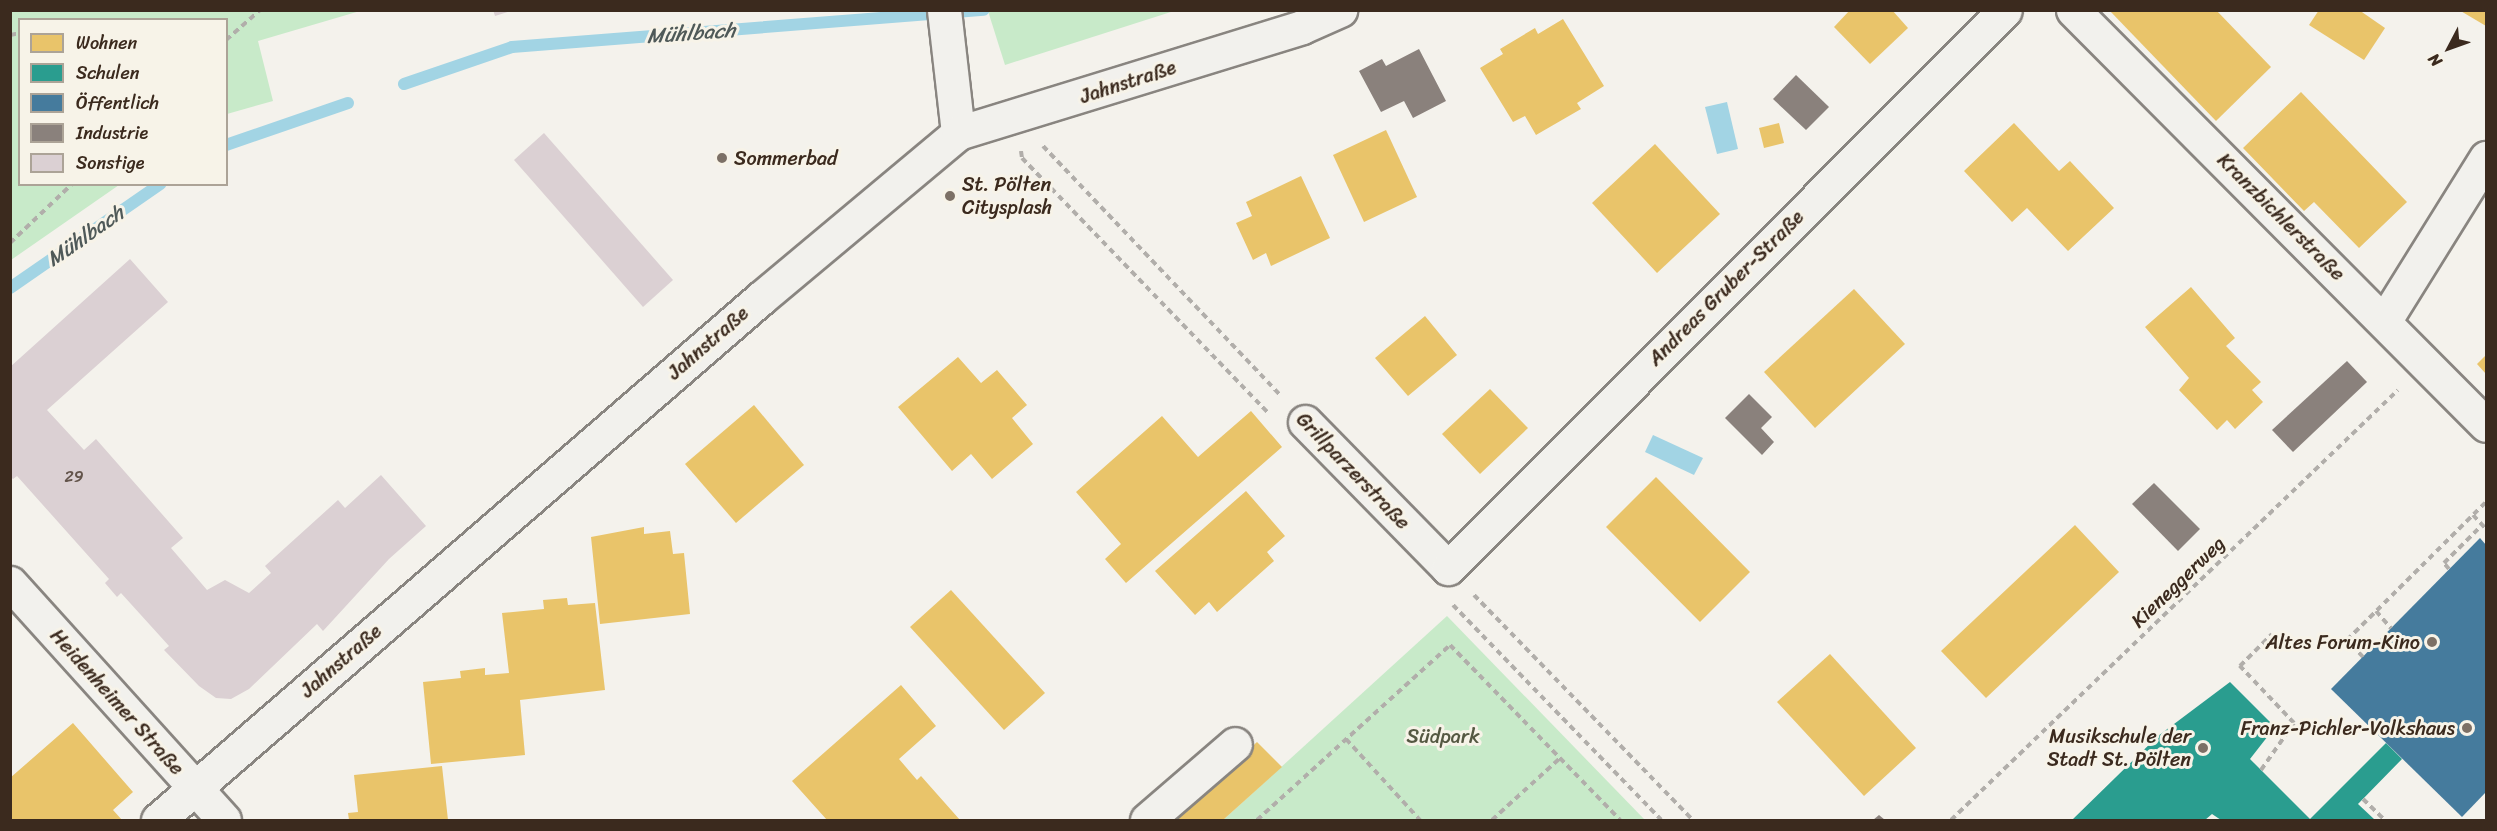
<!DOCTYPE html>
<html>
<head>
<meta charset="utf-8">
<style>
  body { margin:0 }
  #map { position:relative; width:2497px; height:831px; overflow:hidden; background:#f4f2ec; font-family:Sriracha,sans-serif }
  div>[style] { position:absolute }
  .green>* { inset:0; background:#c8eac9 }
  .water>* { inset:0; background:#a2d4e4 }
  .homes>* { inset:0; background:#e9c46a }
  .schools>* { inset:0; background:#2a9d8f }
  .public>* { inset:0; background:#457b9d }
  .industry>* { inset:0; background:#8a817c }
  .stream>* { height:12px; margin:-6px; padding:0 6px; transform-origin:6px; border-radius:6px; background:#a2d4e4 }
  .building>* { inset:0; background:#dbd0d3 }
  .path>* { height:4px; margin-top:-2px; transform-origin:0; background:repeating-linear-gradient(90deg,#b1aeaa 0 6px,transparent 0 10.5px) }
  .roads { filter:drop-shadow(2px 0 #898580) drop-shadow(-2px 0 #898580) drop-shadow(0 2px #898580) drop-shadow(0 -2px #898580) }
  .street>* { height:33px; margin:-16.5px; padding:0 16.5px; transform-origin:16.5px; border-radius:16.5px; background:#f2f1ed }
  .secondary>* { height:33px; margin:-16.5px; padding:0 16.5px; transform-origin:16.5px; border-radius:16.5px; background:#f2f1ed }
  .dots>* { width:16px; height:16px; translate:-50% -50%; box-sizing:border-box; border:3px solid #f7f3e8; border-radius:50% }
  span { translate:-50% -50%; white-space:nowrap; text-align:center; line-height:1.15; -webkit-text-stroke:6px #f7f3e8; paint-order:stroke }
  .number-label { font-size:16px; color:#63544b }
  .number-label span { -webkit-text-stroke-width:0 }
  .street-label { font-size:20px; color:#3b2a1e }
  .poi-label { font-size:20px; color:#3b2a1e }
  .left { translate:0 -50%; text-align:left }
  .right { translate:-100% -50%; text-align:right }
  .park-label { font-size:20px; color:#555842 }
  .water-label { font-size:21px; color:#4f5958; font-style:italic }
  .frame { position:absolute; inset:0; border:12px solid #3b2a1e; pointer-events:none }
  .legend { position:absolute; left:18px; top:18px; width:210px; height:168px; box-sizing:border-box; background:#f7f3e8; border:2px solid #aca397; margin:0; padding:8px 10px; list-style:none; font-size:18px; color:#3b2a1e }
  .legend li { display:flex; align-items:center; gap:12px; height:30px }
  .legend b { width:30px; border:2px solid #aca397 }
  .north { position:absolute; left:2419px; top:18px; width:60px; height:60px; -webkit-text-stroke:4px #f7f3e8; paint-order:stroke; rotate:229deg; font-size:16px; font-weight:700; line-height:24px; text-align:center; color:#3b2a1e }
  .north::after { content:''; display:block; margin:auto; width:21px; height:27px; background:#3b2a1e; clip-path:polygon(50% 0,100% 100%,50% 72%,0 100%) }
</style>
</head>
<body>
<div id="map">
  <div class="green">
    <div style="clip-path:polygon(11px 10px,360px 10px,360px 11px,258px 41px,273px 101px,227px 114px,226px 20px,20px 20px,20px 184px,119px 185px,11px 260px)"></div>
    <div style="clip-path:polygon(988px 11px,988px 10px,1174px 11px,1005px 65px)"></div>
    <div style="clip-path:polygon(1447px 616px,1645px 820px,1223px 820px)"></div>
  </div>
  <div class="water">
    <div style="clip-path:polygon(1727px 102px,1738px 149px,1717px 154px,1705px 107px)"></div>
    <div style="clip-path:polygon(1653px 435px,1703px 458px,1694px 475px,1645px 452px)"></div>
  </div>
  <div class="homes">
    <div style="clip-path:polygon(1850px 10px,1892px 10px,1908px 28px,1870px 64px,1834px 27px)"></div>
    <div style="clip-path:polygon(2109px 10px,2216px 10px,2271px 67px,2216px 121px)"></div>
    <div style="clip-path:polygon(2319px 10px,2359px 10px,2385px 28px,2364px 60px,2309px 25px)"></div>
    <div style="clip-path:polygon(2459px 10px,2486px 10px,2486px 26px)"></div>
    <div style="clip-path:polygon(1563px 19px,1604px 86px,1577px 103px,1581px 109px,1536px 135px,1525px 116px,1513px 122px,1480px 68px,1503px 54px,1500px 49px,1535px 28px,1538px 34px)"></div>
    <div style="clip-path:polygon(2301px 92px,2407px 202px,2359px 248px,2314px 202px,2304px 211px,2243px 148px)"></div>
    <div style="clip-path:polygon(1779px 123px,1784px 143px,1764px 148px,1759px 128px)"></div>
    <div style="clip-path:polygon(2014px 123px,2059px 171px,2070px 161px,2114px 208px,2068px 251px,2027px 208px,2012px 222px,1964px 171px)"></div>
    <div style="clip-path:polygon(1386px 130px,1417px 197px,1364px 222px,1333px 155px)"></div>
    <div style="clip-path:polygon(1655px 144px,1720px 214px,1657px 273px,1592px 203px)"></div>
    <div style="clip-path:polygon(1301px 176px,1330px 238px,1271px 266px,1266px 253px,1253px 260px,1236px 223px,1252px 216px,1246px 202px)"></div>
    <div style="clip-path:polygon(2191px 287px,2235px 338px,2226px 346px,2261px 382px,2252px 390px,2263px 402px,2235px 429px,2227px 420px,2217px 430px,2179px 390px,2189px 378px,2145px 327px)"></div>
    <div style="clip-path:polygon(1854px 289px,1905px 344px,1815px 428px,1764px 372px)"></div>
    <div style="clip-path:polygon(1425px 316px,1457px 355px,1408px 396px,1375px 358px)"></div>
    <div style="clip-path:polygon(2486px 355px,2486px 374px,2477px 364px)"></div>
    <div style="clip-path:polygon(958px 357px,981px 383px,997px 370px,1027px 405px,1012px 418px,1033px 444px,992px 479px,971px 454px,952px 471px,898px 407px)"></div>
    <div style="clip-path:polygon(1490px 389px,1528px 428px,1480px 474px,1442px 434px)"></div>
    <div style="clip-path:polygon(754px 405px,804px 465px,736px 523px,685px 464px)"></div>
    <div style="clip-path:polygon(1251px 411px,1282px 447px,1126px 583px,1105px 559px,1121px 544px,1076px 492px,1162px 416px,1198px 457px)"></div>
    <div style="clip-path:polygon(1656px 477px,1750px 572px,1700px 622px,1606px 527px)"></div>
    <div style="clip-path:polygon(1246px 491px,1285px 536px,1267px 552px,1274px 561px,1217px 612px,1209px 602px,1195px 615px,1155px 571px)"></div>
    <div style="clip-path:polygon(2075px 525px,2119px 572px,1986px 698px,1941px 651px)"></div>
    <div style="clip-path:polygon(644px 527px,644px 534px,670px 531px,673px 554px,684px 553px,690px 614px,600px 624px,591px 537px)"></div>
    <div style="clip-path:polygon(951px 590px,1045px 693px,1004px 730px,910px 627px)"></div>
    <div style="clip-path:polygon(567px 598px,568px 605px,595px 603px,605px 690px,520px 700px,525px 755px,431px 764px,423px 682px,461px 678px,460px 671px,485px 668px,485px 675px,509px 673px,502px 613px,544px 609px,543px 600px)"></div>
    <div style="clip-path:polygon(1830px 654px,1916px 748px,1864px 796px,1777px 702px)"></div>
    <div style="clip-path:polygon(901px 685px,936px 726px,899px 759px,917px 780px,921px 776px,960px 820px,827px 820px,792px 781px)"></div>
    <div style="clip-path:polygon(73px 723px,133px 792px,113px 810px,122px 820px,10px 820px,10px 778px)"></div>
    <div style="clip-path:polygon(1257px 742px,1282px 767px,1223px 820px,1171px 820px)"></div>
    <div style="clip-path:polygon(442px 766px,448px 820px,349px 820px,348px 813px,358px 812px,354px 775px)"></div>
  </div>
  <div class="schools">
    <div style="clip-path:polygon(2230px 682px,2275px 727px,2250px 759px,2310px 819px,2386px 743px,2402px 759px,2358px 804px,2375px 820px,2221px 820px,2212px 814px,2205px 820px,2072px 820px,2158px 736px)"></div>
  </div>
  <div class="public">
    <div style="clip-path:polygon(2480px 538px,2486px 545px,2486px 792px,2462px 817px,2331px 689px)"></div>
  </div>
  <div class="industry">
    <div style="clip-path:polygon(1419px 49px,1446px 101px,1413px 118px,1404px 101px,1381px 112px,1359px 71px,1382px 59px,1386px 66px)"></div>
    <div style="clip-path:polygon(1796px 75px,1829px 107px,1806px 130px,1773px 99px)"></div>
    <div style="clip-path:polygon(2347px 361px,2367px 382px,2293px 452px,2272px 430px)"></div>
    <div style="clip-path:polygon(1749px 394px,1772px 417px,1761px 428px,1774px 442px,1762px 455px,1725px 418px)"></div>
    <div style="clip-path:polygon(2154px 483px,2200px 529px,2178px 551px,2132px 504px)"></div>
    <div style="clip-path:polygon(1879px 815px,1885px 820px,1873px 820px)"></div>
  </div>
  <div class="stream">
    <div style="left:404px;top:84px;width:114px;rotate:-18.9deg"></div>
    <div style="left:512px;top:47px;width:473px;rotate:-4.5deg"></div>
    <div style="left:226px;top:145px;width:129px;rotate:-19deg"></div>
    <div style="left:10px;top:288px;width:183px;rotate:-34.7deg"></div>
  </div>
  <div class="building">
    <div style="clip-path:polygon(493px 10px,511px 10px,511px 11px,495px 16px)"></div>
    <div style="clip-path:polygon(544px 133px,673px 280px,643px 307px,514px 160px)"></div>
    <div style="clip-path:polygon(130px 259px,168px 302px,47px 410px,84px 450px,96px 439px,183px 538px,171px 548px,207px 590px,225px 580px,249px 593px,271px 573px,265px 566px,338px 500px,345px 508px,381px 475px,426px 526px,389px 559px,323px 631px,317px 624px,249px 689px,231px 699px,216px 698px,199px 686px,164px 650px,169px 646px,121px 593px,117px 597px,105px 583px,109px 579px,17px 476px,13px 479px,10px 476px,10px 367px)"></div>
  </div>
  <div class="path">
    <div style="left:10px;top:35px;width:10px;rotate:-11deg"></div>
    <div style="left:226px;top:40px;width:45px;rotate:-41.4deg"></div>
    <div style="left:1043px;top:146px;width:344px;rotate:46.4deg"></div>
    <div style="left:1021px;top:151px;width:7px;rotate:82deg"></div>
    <div style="left:1022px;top:158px;width:354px;rotate:46deg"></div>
    <div style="left:10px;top:243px;width:86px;rotate:-43.6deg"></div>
    <div style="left:2473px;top:515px;width:19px;rotate:47deg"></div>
    <div style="left:2449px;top:569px;width:8px;rotate:-130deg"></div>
    <div style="left:2444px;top:563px;width:54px;rotate:-45deg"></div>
    <div style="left:1474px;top:595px;width:314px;rotate:45.8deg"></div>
    <div style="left:1453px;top:605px;width:299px;rotate:45.9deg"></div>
    <div style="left:2376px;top:611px;width:23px;rotate:49deg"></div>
    <div style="left:2363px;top:657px;width:23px;rotate:-133deg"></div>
    <div style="left:2347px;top:640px;width:196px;rotate:-44.8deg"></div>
    <div style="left:1346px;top:739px;width:110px;rotate:47.6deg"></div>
    <div style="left:2261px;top:770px;width:57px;rotate:-54.9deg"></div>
    <div style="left:2294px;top:723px;width:79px;rotate:-133.5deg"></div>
    <div style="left:2240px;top:666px;width:45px;rotate:-45deg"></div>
    <div style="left:2363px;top:799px;width:30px;rotate:44deg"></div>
    <div style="left:1257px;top:820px;width:261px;rotate:-42.2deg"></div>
    <div style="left:1450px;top:645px;width:244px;rotate:45.8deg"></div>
    <div style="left:1492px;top:820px;width:91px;rotate:-42.3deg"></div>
    <div style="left:1951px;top:820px;width:620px;rotate:-43.89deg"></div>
  </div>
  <div class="roads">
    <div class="street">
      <div style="left:2385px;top:320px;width:191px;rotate:-58.1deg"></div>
      <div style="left:1305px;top:422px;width:204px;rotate:45.6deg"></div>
      <div style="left:1448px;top:568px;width:788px;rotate:-45.05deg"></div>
      <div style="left:10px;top:583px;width:319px;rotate:47.9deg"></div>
      <div style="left:1147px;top:820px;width:116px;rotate:-40.8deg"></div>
    </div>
    <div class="secondary">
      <div style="left:944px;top:10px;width:124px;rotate:83.5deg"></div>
      <div style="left:2073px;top:10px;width:585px;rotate:45.14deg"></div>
      <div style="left:158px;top:820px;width:798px;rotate:-40.88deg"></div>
      <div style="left:761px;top:298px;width:257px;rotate:-39.9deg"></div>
      <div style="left:958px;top:133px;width:360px;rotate:-17.1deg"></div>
      <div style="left:1302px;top:27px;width:42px;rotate:-24.1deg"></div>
    </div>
  </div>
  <div class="dots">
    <div style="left:722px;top:158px;background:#7c7066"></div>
    <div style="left:950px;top:196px;background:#7c7066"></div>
    <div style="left:2432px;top:642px;background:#7c7066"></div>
    <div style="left:2467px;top:728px;background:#7c7066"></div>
    <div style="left:2203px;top:748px;background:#7c7066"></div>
  </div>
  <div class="number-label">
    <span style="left:74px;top:477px">29</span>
  </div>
  <div class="street-label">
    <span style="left:1128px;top:82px;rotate:-18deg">Jahnstraße</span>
    <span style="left:2281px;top:217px;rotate:45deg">Kranzbichlerstraße</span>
    <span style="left:1726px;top:288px;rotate:-45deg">Andreas Gruber-Straße</span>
    <span style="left:708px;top:343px;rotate:-41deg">Jahnstraße</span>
    <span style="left:1353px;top:471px;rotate:46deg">Grillparzerstraße</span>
    <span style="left:2178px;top:582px;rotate:-44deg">Kieneggerweg</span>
    <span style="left:341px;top:661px;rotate:-41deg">Jahnstraße</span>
    <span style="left:117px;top:702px;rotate:48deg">Heidenheimer Straße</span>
  </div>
  <div class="poi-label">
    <span class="left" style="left:734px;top:158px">Sommerbad</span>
    <span class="left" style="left:962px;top:196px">St. Pölten<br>Citysplash</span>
    <span class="right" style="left:2420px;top:642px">Altes Forum-Kino</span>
    <span class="right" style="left:2455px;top:728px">Franz-Pichler-Volkshaus</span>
    <span class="right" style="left:2191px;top:748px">Musikschule der<br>Stadt St. Pölten</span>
  </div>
  <div class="park-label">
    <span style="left:1443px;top:736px">Südpark</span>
  </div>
  <div class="water-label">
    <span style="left:691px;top:33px;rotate:-4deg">Mühlbach</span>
    <span style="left:85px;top:236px;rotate:-35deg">Mühlbach</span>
  </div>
  <div class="frame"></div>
  <ul class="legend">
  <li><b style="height:16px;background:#e9c46a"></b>Wohnen</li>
  <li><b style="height:16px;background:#2a9d8f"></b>Schulen</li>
  <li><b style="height:16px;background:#457b9d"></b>Öffentlich</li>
  <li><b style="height:16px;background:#8a817c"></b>Industrie</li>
  <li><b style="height:16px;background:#dbd0d3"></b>Sonstige</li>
  </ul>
  <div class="north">N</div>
</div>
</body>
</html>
